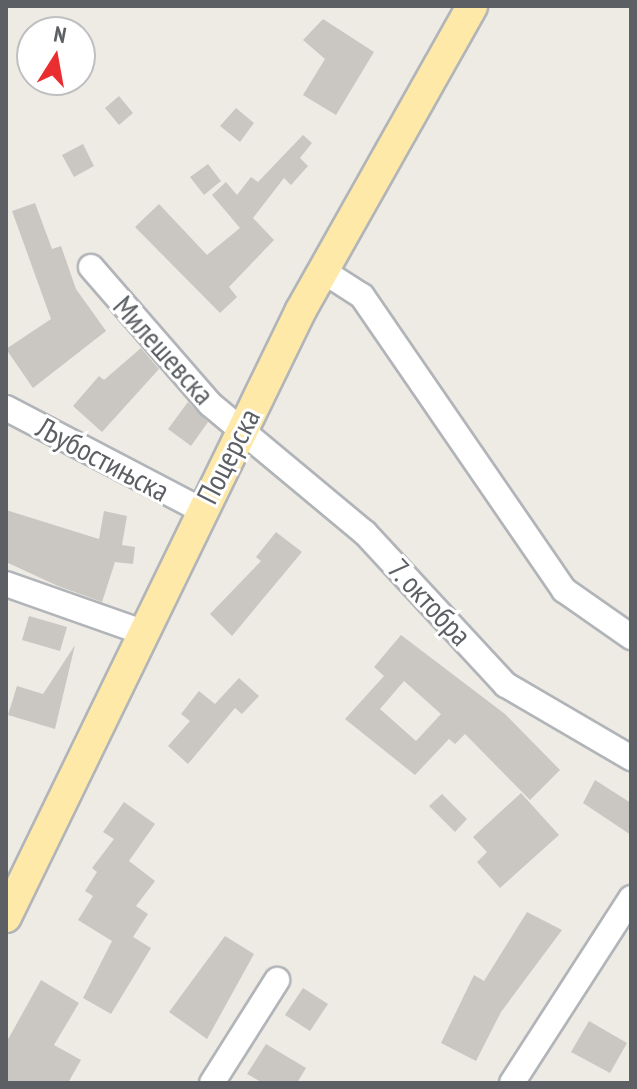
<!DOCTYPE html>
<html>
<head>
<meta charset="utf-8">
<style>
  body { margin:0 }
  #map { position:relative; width:637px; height:1089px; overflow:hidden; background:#eeebe4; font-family:"PT Sans Narrow",sans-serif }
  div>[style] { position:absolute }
  .building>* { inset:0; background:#cac6c1 }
  .roads { filter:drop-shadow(2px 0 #b1b5b9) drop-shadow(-2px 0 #b1b5b9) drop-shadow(0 2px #b1b5b9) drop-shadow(0 -2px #b1b5b9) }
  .minor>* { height:24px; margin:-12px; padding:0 12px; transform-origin:12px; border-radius:12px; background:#fff }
  .major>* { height:30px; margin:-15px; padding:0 15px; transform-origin:15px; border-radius:15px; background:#ffe9a8 }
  span { translate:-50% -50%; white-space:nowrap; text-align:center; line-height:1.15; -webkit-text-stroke:6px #fff; paint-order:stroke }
  .street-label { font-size:30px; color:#5c6064 }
  .frame { position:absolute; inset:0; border:8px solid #5c6064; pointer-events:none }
  .north { position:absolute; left:16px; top:16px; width:80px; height:80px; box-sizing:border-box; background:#fff; border:2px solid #bebfc1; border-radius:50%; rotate:11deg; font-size:22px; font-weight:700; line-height:32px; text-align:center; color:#5c6064 }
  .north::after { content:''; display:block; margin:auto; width:28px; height:36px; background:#ea2e30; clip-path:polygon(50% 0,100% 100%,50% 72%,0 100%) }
</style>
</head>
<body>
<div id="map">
  <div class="building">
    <div style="clip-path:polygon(323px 19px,374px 52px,336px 115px,303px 95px,325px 59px,303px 40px)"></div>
    <div style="clip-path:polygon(119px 96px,133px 113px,119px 125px,105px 108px)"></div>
    <div style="clip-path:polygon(236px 108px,254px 123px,240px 142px,220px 126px)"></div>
    <div style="clip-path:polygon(303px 135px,312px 143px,300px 158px,308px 166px,291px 185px,284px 178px,253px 218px,274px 240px,229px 287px,237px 297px,220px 313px,135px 227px,159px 204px,207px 255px,240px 228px,212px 195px,226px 182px,237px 195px,251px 177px,258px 182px)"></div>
    <div style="clip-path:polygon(83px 144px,94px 166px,74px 177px,62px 155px)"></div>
    <div style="clip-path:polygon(208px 164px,221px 181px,204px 195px,190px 177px)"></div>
    <div style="clip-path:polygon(35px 203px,52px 249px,61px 246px,76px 289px,106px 331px,33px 388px,6px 349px,51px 319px,12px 211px)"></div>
    <div style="clip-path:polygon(141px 348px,159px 369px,102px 432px,73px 406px,99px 376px,104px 380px)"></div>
    <div style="clip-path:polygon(188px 402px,208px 422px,191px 446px,168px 429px)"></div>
    <div style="clip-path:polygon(6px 510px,99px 539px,104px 511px,127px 516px,122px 545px,135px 547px,133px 564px,115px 562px,102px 602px,58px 586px,6px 562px)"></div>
    <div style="clip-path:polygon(276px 532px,302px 552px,232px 636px,210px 614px,261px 561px,256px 557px)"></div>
    <div style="clip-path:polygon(29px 616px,67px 627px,60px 651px,22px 640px)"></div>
    <div style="clip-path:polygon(evenodd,401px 635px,505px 714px,560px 770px,530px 800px,465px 734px,455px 744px,449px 739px,415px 775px,345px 719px,384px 676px,374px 667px,401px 635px,404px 681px,441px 714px,416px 741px,380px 709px,404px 681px)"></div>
    <div style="clip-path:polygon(75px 645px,55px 729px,8px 715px,17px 686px,43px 694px)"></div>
    <div style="clip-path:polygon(239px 678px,259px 696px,242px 714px,235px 708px,188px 764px,168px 746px,190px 721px,181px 714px,199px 691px,215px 704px)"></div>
    <div style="clip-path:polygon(595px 780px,631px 803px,631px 835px,583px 803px)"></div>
    <div style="clip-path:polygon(521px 793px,559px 835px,500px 888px,477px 862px,487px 852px,473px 837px)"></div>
    <div style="clip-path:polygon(442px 794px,467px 819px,455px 832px,429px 806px)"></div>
    <div style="clip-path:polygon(124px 802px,155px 824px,129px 861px,155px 881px,136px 906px,148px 914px,133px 937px,151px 948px,111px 1014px,83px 998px,112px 941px,78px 920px,93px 896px,85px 891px,97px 872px,92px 868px,114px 839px,103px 832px)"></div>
    <div style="clip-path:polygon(527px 912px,562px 930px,501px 1012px,476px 1061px,441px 1043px,474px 975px,484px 981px)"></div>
    <div style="clip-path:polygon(225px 936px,254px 954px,207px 1039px,169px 1012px)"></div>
    <div style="clip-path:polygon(41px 980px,79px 1003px,54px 1045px,81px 1060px,68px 1083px,6px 1083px,6px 1043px)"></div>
    <div style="clip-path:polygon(303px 988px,328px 1004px,310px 1031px,285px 1015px)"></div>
    <div style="clip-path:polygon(589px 1021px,627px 1043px,610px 1073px,571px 1052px)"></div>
    <div style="clip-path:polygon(266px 1044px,306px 1068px,297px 1083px,263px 1083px,247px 1074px)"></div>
  </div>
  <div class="roads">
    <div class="minor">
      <div style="left:91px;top:267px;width:181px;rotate:49deg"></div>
      <div style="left:210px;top:404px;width:202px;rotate:39.8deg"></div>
      <div style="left:365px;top:533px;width:207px;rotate:47.2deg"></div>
      <div style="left:506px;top:685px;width:145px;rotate:30.3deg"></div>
      <div style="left:323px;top:271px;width:46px;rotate:32.7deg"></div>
      <div style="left:362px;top:296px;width:357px;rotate:55.5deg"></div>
      <div style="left:564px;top:590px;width:82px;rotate:35deg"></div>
      <div style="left:6px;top:408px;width:220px;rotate:27.6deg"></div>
      <div style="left:6px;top:584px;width:144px;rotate:19.4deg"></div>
      <div style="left:212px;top:1083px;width:122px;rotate:-57.7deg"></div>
      <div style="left:512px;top:1083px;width:220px;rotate:-57.2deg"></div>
    </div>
    <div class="major">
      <div style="left:6px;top:917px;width:675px;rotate:-64.08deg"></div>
      <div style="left:301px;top:310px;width:349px;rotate:-60.6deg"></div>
    </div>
  </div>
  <div class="street-label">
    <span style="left:164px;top:350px;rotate:48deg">Милешевска</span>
    <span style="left:228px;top:456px;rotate:-63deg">Поцерска</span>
    <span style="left:103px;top:459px;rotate:28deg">Љубостињска</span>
    <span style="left:430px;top:602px;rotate:47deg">7. октобра</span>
  </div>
  <div class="frame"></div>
  <div class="north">N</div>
</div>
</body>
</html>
